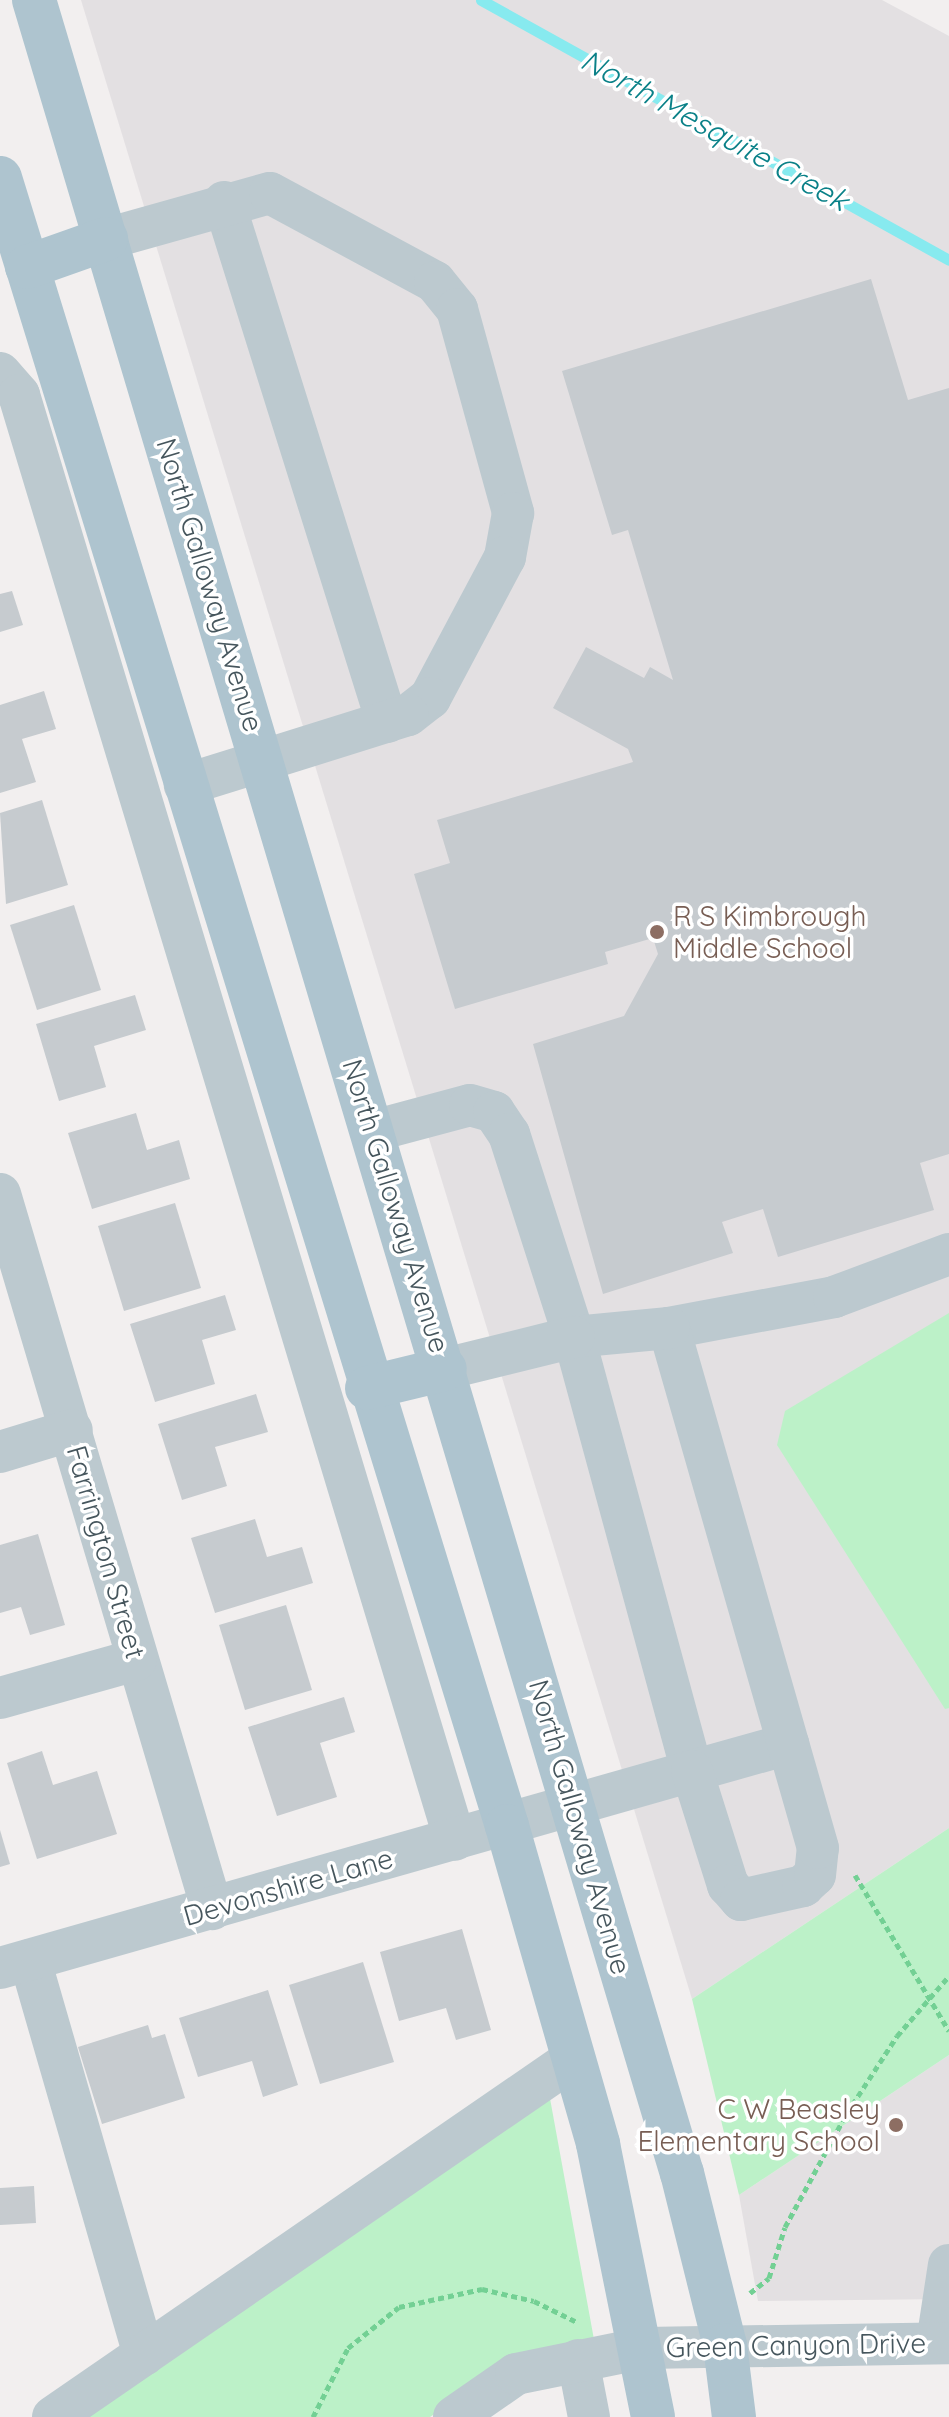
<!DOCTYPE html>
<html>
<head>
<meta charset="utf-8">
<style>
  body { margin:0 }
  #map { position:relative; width:949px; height:2417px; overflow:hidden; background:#f2efef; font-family:Quicksand,sans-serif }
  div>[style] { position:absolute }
  .education>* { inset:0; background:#e3e0e2 }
  .green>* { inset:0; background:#bcf1c8 }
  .stream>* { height:11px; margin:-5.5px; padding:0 5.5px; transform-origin:5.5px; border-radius:5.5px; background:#87eaef }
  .building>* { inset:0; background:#c6cbcf }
  .path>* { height:5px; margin-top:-2.5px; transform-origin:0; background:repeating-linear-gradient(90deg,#73d094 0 6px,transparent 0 10px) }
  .minor>* { height:42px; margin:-21px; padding:0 21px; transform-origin:21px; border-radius:21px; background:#bcc9cf }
  .major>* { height:44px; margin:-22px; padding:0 22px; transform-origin:22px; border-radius:22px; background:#aec4cf }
  .dots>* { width:22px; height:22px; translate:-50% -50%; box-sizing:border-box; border:4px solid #fff; border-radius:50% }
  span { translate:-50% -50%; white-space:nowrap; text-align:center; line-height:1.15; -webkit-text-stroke:7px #fff; paint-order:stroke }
  .street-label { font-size:28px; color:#46565d }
  .education-label { font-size:28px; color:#785e54 }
  .left { translate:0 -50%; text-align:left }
  .right { translate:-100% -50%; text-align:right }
  .water-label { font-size:30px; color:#0a8188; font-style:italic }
</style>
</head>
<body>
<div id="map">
  <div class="education">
    <div style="clip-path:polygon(81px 0,882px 0,949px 36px,949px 1828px,692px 1999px)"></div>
    <div style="clip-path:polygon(949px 2055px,949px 2299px,758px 2301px,739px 2195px)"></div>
  </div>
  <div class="green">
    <div style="clip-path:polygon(949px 1313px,949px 1708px,945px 1709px,777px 1445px,785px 1411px)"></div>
    <div style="clip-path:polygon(949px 1828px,949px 2055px,739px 2195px,692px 1999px)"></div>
    <div style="clip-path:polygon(549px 2093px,595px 2345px,516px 2359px,430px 2417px,77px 2417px)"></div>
  </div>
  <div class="stream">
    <div style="left:481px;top:0;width:535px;rotate:29.05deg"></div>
  </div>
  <div class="building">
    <div style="clip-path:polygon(871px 279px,908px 400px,949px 388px,949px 1154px,920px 1163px,934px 1210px,778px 1257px,763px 1209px,722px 1222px,733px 1253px,603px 1294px,533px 1044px,624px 1016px,658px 954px,653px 938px,605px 952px,608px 964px,455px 1009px,414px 874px,450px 863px,437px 820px,633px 762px,628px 749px,553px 708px,586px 647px,644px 678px,650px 667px,673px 680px,628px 530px,612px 535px,562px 371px)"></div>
    <div style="clip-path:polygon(12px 591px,23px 625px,0 632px,0 594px)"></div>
    <div style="clip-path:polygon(44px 691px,56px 729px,22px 739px,36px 782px,0 793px,0 705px)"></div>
    <div style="clip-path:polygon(42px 800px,68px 885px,6px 904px,0 813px)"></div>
    <div style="clip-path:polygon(74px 905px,101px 990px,37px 1010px,10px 925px)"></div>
    <div style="clip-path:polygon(135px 995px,146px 1030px,94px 1046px,106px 1087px,59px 1101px,36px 1024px)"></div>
    <div style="clip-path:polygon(136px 1113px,147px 1150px,179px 1140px,190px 1179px,92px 1209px,68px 1133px)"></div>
    <div style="clip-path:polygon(175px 1203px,201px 1288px,124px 1311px,98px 1226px)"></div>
    <div style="clip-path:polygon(225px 1295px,236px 1330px,202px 1340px,215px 1384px,155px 1402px,130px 1324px)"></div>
    <div style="clip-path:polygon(256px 1394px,268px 1432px,215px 1447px,227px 1486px,182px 1500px,158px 1424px)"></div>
    <div style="clip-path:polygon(255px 1519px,267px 1557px,302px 1547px,313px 1583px,215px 1613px,191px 1538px)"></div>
    <div style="clip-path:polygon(38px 1534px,65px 1625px,30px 1635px,21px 1607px,0 1613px,0 1545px)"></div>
    <div style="clip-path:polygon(286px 1605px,312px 1690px,245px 1710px,219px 1625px)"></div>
    <div style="clip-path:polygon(344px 1697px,355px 1732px,320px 1743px,337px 1797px,277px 1816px,248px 1727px)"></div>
    <div style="clip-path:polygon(42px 1751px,53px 1785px,97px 1771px,117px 1834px,37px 1859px,7px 1763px)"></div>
    <div style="clip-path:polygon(0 1830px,10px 1864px,0 1867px)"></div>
    <div style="clip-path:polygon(462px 1929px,491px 2030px,456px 2040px,446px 2008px,399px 2021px,380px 1952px)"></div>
    <div style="clip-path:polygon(363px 1962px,394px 2062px,320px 2084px,289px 1985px)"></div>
    <div style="clip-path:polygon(268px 1990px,298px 2085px,263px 2097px,252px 2061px,198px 2077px,179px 2018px)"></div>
    <div style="clip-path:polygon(148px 2025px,152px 2038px,165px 2034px,185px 2098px,102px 2124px,78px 2047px)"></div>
    <div style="clip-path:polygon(34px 2186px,36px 2223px,0 2225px,0 2188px)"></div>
  </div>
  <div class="path">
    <div style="left:855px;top:1875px;width:182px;rotate:58.9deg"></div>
    <div style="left:750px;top:2293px;width:24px;rotate:-38deg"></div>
    <div style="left:769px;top:2278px;width:53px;rotate:-72.6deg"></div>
    <div style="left:785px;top:2227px;width:130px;rotate:-61.5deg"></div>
    <div style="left:847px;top:2113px;width:92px;rotate:-57deg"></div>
    <div style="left:897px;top:2036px;width:79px;rotate:-49.1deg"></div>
    <div style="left:313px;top:2417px;width:77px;rotate:-63.1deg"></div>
    <div style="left:348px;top:2348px;width:65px;rotate:-38.8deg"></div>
    <div style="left:399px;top:2307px;width:85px;rotate:-12.2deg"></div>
    <div style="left:482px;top:2289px;width:53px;rotate:13deg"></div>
    <div style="left:534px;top:2301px;width:46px;rotate:26deg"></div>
  </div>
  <div class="minor">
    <div style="left:224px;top:202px;width:545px;rotate:72.6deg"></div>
    <div style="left:106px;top:239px;width:170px;rotate:-15.7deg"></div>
    <div style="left:270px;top:193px;width:187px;rotate:28.3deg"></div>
    <div style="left:435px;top:282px;width:35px;rotate:51deg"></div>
    <div style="left:457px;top:309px;width:212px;rotate:74.6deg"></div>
    <div style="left:513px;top:513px;width:45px;rotate:100.3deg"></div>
    <div style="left:505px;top:557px;width:160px;rotate:118deg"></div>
    <div style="left:430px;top:698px;width:28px;rotate:142deg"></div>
    <div style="left:408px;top:715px;width:234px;rotate:162.6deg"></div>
    <div style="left:0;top:373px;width:29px;rotate:49deg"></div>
    <div style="left:19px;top:395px;width:1509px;rotate:73.21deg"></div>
    <div style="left:373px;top:1131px;width:100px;rotate:-15deg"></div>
    <div style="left:470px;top:1105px;width:25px;rotate:16deg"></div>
    <div style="left:494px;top:1112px;width:27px;rotate:56deg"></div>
    <div style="left:509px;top:1134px;width:213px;rotate:72.2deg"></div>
    <div style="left:574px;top:1337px;width:450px;rotate:74.8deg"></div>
    <div style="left:692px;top:1771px;width:100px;rotate:-15.7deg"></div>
    <div style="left:0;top:1194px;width:746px;rotate:73.48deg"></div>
    <div style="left:669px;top:1328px;width:168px;rotate:-10.6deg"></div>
    <div style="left:834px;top:1297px;width:123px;rotate:-20.5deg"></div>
    <div style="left:0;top:1452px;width:75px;rotate:-17deg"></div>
    <div style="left:0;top:1698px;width:141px;rotate:-15.6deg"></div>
    <div style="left:30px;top:1960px;width:411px;rotate:73.9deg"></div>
    <div style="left:0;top:1968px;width:719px;rotate:-15.89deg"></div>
    <div style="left:692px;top:1771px;width:120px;rotate:72.5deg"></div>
    <div style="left:728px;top:1885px;width:20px;rotate:49deg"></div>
    <div style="left:741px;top:1900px;width:64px;rotate:-12.7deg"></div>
    <div style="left:803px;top:1886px;width:16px;rotate:-43deg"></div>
    <div style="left:815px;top:1875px;width:27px;rotate:-84deg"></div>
    <div style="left:818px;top:1848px;width:541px;rotate:-105.99deg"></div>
    <div style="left:669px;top:1328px;width:95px;rotate:174.6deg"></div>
    <div style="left:574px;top:1337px;width:133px;rotate:166.1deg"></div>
    <div style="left:937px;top:2343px;width:79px;rotate:-81.3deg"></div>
    <div style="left:578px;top:2360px;width:58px;rotate:79.1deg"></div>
    <div style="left:53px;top:2417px;width:628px;rotate:-34.55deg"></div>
    <div style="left:454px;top:2417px;width:75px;rotate:-34.7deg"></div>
    <div style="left:516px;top:2374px;width:131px;rotate:-11.5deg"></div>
    <div style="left:644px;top:2348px;width:305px;rotate:-0.9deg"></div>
  </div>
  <div class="major">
    <div style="left:34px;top:0;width:2268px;rotate:73.4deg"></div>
    <div style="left:682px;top:2173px;width:177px;rotate:76deg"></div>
    <div style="left:725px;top:2345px;width:73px;rotate:82.9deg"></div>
    <div style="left:0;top:178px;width:1724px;rotate:72.9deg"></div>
    <div style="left:507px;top:1826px;width:331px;rotate:74deg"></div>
    <div style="left:598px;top:2144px;width:278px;rotate:78.6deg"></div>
    <div style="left:27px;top:267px;width:84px;rotate:-19.5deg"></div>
    <div style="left:367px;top:1388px;width:80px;rotate:-13.7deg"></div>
  </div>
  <div class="dots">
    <div style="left:657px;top:932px;background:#8d6e63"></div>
    <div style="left:896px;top:2125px;background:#8d6e63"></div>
  </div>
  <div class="street-label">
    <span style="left:210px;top:585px;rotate:73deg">North Galloway Avenue</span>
    <span style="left:396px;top:1206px;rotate:73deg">North Galloway Avenue</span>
    <span style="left:106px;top:1552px;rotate:74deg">Farrington Street</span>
    <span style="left:580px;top:1827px;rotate:74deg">North Galloway Avenue</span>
    <span style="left:288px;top:1887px;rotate:-16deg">Devonshire Lane</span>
    <span style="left:796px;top:2345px;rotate:-1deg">Green Canyon Drive</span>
  </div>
  <div class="education-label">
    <span class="left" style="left:673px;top:932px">R S Kimbrough<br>Middle School</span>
    <span class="right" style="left:880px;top:2125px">C W Beasley<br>Elementary School</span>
  </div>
  <div class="water-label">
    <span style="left:715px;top:130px;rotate:29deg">North Mesquite Creek</span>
  </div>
</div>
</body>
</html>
